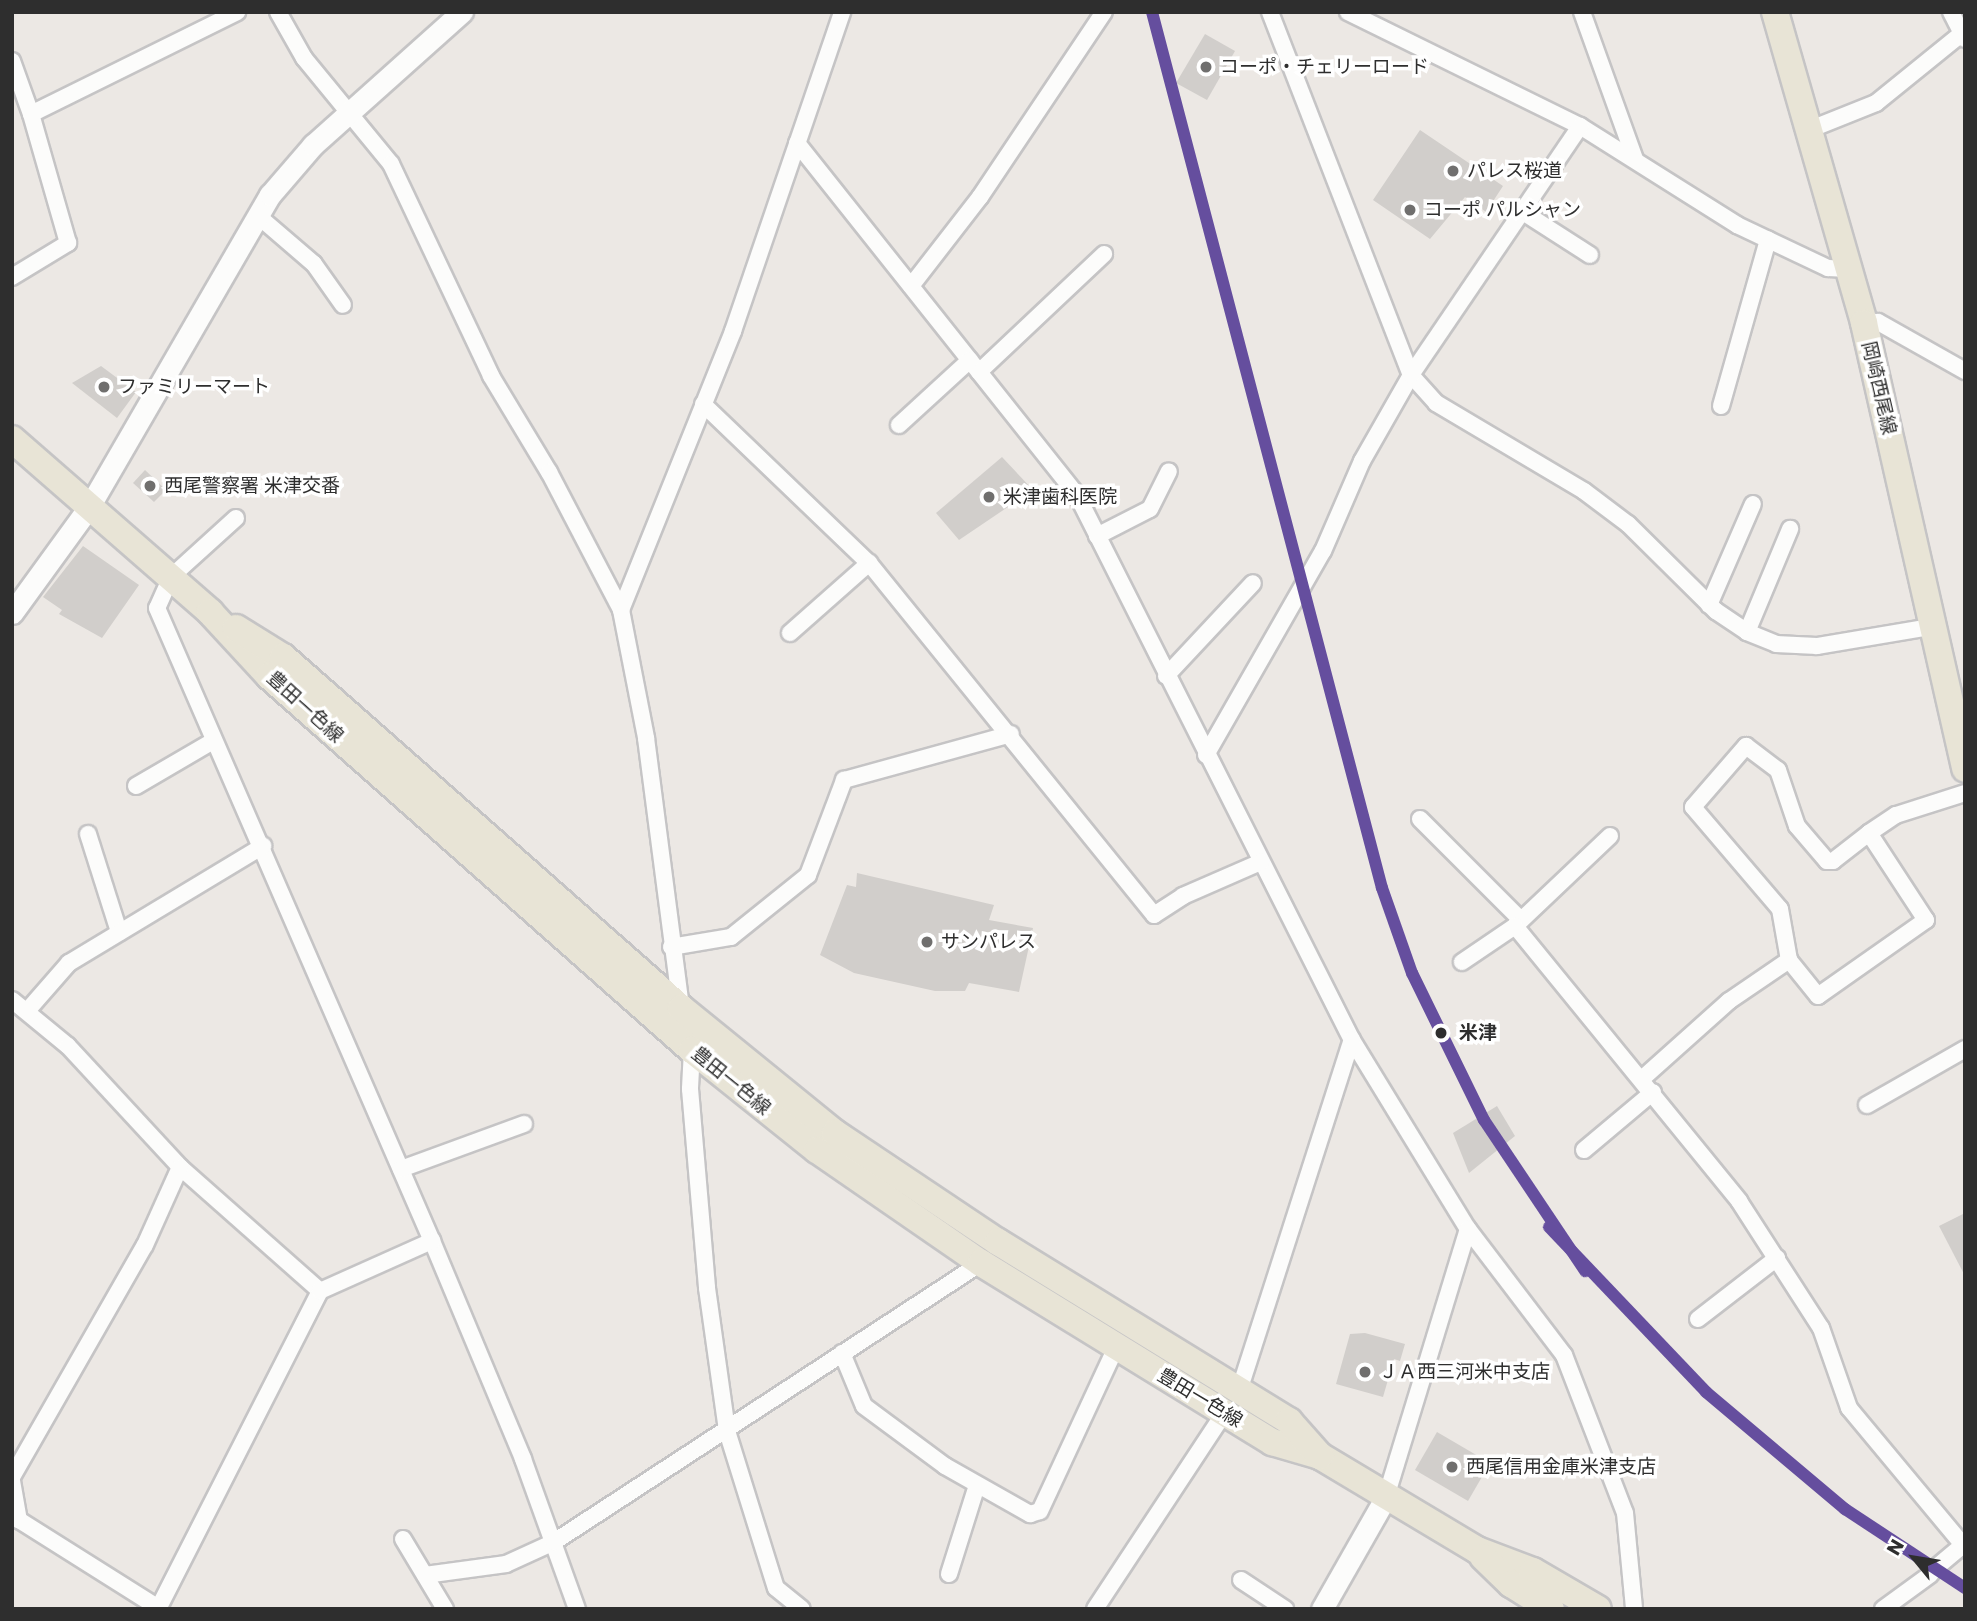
<!DOCTYPE html>
<html>
<head>
<meta charset="utf-8">
<style>
  body { margin:0 }
  #map { position:relative; width:1977px; height:1621px; overflow:hidden; background:#ece8e4; font-family:Poppins,"Noto Sans JP",sans-serif }
  div>[style] { position:absolute }
  .building>* { inset:0; background:#d1cecb }
  .roads { filter:drop-shadow(2px 0 #c5c4c5) drop-shadow(-2px 0 #c5c4c5) drop-shadow(0 2px #c5c4c5) drop-shadow(0 -2px #c5c4c5) }
  .minor>* { height:16px; margin:-8px; padding:0 8px; transform-origin:8px; border-radius:8px; background:#fcfcfb }
  .tertiary>* { height:21px; margin:-10.5px; padding:0 10.5px; transform-origin:10.5px; border-radius:10.5px; background:#fcfcfb }
  .primary>* { height:26px; margin:-13px; padding:0 13px; transform-origin:13px; border-radius:13px; background:#e8e4d6 }
  .rail-1>* { height:12px; margin:-6px; padding:0 6px; transform-origin:6px; border-radius:6px; background:#654e9e }
  .dots>* { width:19px; height:19px; translate:-50% -50%; box-sizing:border-box; border:4px solid #fff; border-radius:50% }
  span { translate:-50% -50%; white-space:nowrap; text-align:center; line-height:1.15; -webkit-text-stroke:7px #fff; paint-order:stroke }
  .poi-label { font-size:19px; color:#2e2e2e }
  .left { translate:0 -50%; text-align:left }
  .street-label { font-size:19px; color:#2e2e2e }
  .stop-label { font-size:19px; color:#2e2e2e; font-weight:700 }
  .frame { position:absolute; inset:0; border:14px solid #2e2e2e; pointer-events:none }
  .north { position:absolute; left:1879px; top:1523px; width:70px; height:70px; -webkit-text-stroke:5px #fff; paint-order:stroke; rotate:300deg; font-size:19px; font-weight:700; line-height:28px; text-align:center; color:#2e2e2e }
  .north::after { content:''; display:block; margin:auto; width:24px; height:32px; background:#2e2e2e; clip-path:polygon(50% 0,100% 100%,50% 72%,0 100%) }
</style>
</head>
<body>
<div id="map">
  <div class="building">
    <div style="clip-path:polygon(1205px 34px,1235px 51px,1207px 100px,1176px 83px)"></div>
    <div style="clip-path:polygon(1420px 130px,1503px 186px,1486px 212px,1465px 197px,1430px 239px,1373px 200px)"></div>
    <div style="clip-path:polygon(101px 366px,136px 392px,117px 418px,72px 383px)"></div>
    <div style="clip-path:polygon(1002px 457px,1033px 490px,959px 540px,936px 513px)"></div>
    <div style="clip-path:polygon(145px 470px,166px 490px,154px 502px,133px 483px)"></div>
    <div style="clip-path:polygon(83px 546px,139px 585px,102px 638px,59px 614px,62px 610px,43px 597px)"></div>
    <div style="clip-path:polygon(857px 873px,994px 905px,989px 920px,1033px 928px,1019px 992px,969px 983px,965px 991px,935px 991px,854px 973px,820px 955px,847px 885px,856px 887px)"></div>
    <div style="clip-path:polygon(1497px 1106px,1515px 1136px,1469px 1173px,1453px 1133px)"></div>
    <div style="clip-path:polygon(1965px 1213px,1965px 1276px,1939px 1226px)"></div>
    <div style="clip-path:polygon(1365px 1333px,1405px 1344px,1400px 1361px,1394px 1359px,1383px 1397px,1336px 1384px,1350px 1334px)"></div>
    <div style="clip-path:polygon(1437px 1432px,1490px 1463px,1468px 1501px,1415px 1470px)"></div>
  </div>
  <div class="roads">
    <div class="minor">
      <div style="left:278px;top:12px;width:53px;rotate:60.5deg"></div>
      <div style="left:304px;top:58px;width:137px;rotate:50.6deg"></div>
      <div style="left:391px;top:164px;width:234px;rotate:64.7deg"></div>
      <div style="left:491px;top:376px;width:112px;rotate:58.9deg"></div>
      <div style="left:549px;top:472px;width:156px;rotate:62.4deg"></div>
      <div style="left:621px;top:610px;width:130px;rotate:78.9deg"></div>
      <div style="left:646px;top:738px;width:270px;rotate:82.6deg"></div>
      <div style="left:1270px;top:12px;width:389px;rotate:68.8deg"></div>
      <div style="left:1411px;top:375px;width:38px;rotate:48deg"></div>
      <div style="left:1436px;top:403px;width:172px;rotate:30.7deg"></div>
      <div style="left:1584px;top:491px;width:55px;rotate:36.9deg"></div>
      <div style="left:1628px;top:524px;width:124px;rotate:44.7deg"></div>
      <div style="left:1716px;top:611px;width:37px;rotate:34deg"></div>
      <div style="left:1747px;top:632px;width:31px;rotate:22deg"></div>
      <div style="left:1776px;top:644px;width:41px;rotate:2.8deg"></div>
      <div style="left:1817px;top:646px;width:121px;rotate:-9.5deg"></div>
      <div style="left:1348px;top:12px;width:258px;rotate:26.2deg"></div>
      <div style="left:1580px;top:126px;width:186px;rotate:32.2deg"></div>
      <div style="left:1737px;top:225px;width:101px;rotate:25.3deg"></div>
      <div style="left:1828px;top:268px;width:20px;rotate:3deg"></div>
      <div style="left:1582px;top:12px;width:156px;rotate:70.2deg"></div>
      <div style="left:1951px;top:12px;width:30px;rotate:63deg"></div>
      <div style="left:12px;top:61px;width:56px;rotate:70.3deg"></div>
      <div style="left:31px;top:114px;width:230px;rotate:-26.3deg"></div>
      <div style="left:1811px;top:129px;width:70px;rotate:-21.8deg"></div>
      <div style="left:1876px;top:103px;width:108px;rotate:-39deg"></div>
      <div style="left:797px;top:143px;width:450px;rotate:51.5deg"></div>
      <div style="left:1077px;top:495px;width:610px;rotate:63.23deg"></div>
      <div style="left:1352px;top:1040px;width:222px;rotate:58.5deg"></div>
      <div style="left:1468px;top:1229px;width:158px;rotate:52.7deg"></div>
      <div style="left:1564px;top:1355px;width:169px;rotate:68.9deg"></div>
      <div style="left:1625px;top:1513px;width:96px;rotate:84.6deg"></div>
      <div style="left:1520px;top:210px;width:83px;rotate:32.7deg"></div>
      <div style="left:257px;top:215px;width:75px;rotate:40.7deg"></div>
      <div style="left:314px;top:264px;width:50px;rotate:54.7deg"></div>
      <div style="left:12px;top:277px;width:66px;rotate:-31.3deg"></div>
      <div style="left:68px;top:243px;width:134px;rotate:-106deg"></div>
      <div style="left:911px;top:286px;width:113px;rotate:-52.2deg"></div>
      <div style="left:980px;top:197px;width:223px;rotate:-56.2deg"></div>
      <div style="left:1864px;top:323px;width:14px;rotate:-4deg"></div>
      <div style="left:1878px;top:322px;width:100px;rotate:29.4deg"></div>
      <div style="left:979px;top:372px;width:172px;rotate:-43.3deg"></div>
      <div style="left:703px;top:404px;width:230px;rotate:43.8deg"></div>
      <div style="left:869px;top:563px;width:453px;rotate:51deg"></div>
      <div style="left:1154px;top:915px;width:35px;rotate:-33deg"></div>
      <div style="left:1183px;top:896px;width:85px;rotate:-23.6deg"></div>
      <div style="left:1721px;top:406px;width:173px;rotate:-74.2deg"></div>
      <div style="left:899px;top:425px;width:96px;rotate:-42.5deg"></div>
      <div style="left:236px;top:518px;width:88px;rotate:137.8deg"></div>
      <div style="left:171px;top:577px;width:34px;rotate:114deg"></div>
      <div style="left:157px;top:608px;width:690px;rotate:66.52deg"></div>
      <div style="left:432px;top:1241px;width:236px;rotate:67.3deg"></div>
      <div style="left:523px;top:1459px;width:159px;rotate:70.2deg"></div>
      <div style="left:1097px;top:536px;width:59px;rotate:-27deg"></div>
      <div style="left:1150px;top:509px;width:42px;rotate:-63.4deg"></div>
      <div style="left:1709px;top:605px;width:110px;rotate:-66.5deg"></div>
      <div style="left:621px;top:610px;width:301px;rotate:-68.1deg"></div>
      <div style="left:733px;top:331px;width:337px;rotate:-71.1deg"></div>
      <div style="left:1747px;top:632px;width:112px;rotate:-67.3deg"></div>
      <div style="left:790px;top:633px;width:106px;rotate:-41.5deg"></div>
      <div style="left:1166px;top:676px;width:127px;rotate:-46.9deg"></div>
      <div style="left:1206px;top:755px;width:235px;rotate:-60.2deg"></div>
      <div style="left:1323px;top:551px;width:98px;rotate:-66.6deg"></div>
      <div style="left:1362px;top:461px;width:99px;rotate:-60.3deg"></div>
      <div style="left:1411px;top:375px;width:301px;rotate:-55.8deg"></div>
      <div style="left:136px;top:786px;width:89px;rotate:-30.3deg"></div>
      <div style="left:1420px;top:819px;width:143px;rotate:45deg"></div>
      <div style="left:1869px;top:833px;width:104px;rotate:56.8deg"></div>
      <div style="left:1926px;top:920px;width:132px;rotate:144.9deg"></div>
      <div style="left:1818px;top:996px;width:46px;rotate:-128.9deg"></div>
      <div style="left:1789px;top:960px;width:52px;rotate:-100deg"></div>
      <div style="left:1780px;top:909px;width:134px;rotate:-130.5deg"></div>
      <div style="left:1693px;top:807px;width:81px;rotate:-49deg"></div>
      <div style="left:1746px;top:746px;width:40px;rotate:37deg"></div>
      <div style="left:1778px;top:770px;width:59px;rotate:71.3deg"></div>
      <div style="left:1797px;top:826px;width:46px;rotate:49.4deg"></div>
      <div style="left:1827px;top:861px;width:6px"></div>
      <div style="left:1833px;top:861px;width:46px;rotate:-37.9deg"></div>
      <div style="left:1869px;top:833px;width:32px;rotate:-34deg"></div>
      <div style="left:1896px;top:815px;width:72px;rotate:-17.7deg"></div>
      <div style="left:88px;top:834px;width:103px;rotate:72.4deg"></div>
      <div style="left:1610px;top:836px;width:131px;rotate:136.5deg"></div>
      <div style="left:1515px;top:926px;width:355px;rotate:50.8deg"></div>
      <div style="left:1739px;top:1201px;width:151px;rotate:57.2deg"></div>
      <div style="left:1821px;top:1328px;width:85px;rotate:70.7deg"></div>
      <div style="left:1849px;top:1408px;width:178px;rotate:50.2deg"></div>
      <div style="left:671px;top:947px;width:61px;rotate:-9.5deg"></div>
      <div style="left:731px;top:937px;width:99px;rotate:-38.8deg"></div>
      <div style="left:808px;top:875px;width:102px;rotate:-69.2deg"></div>
      <div style="left:844px;top:780px;width:173px;rotate:-15.4deg"></div>
      <div style="left:1462px;top:962px;width:64px;rotate:-34.2deg"></div>
      <div style="left:12px;top:1000px;width:72px;rotate:39.4deg"></div>
      <div style="left:68px;top:1046px;width:165px;rotate:47.2deg"></div>
      <div style="left:180px;top:1167px;width:187px;rotate:41.5deg"></div>
      <div style="left:27px;top:1011px;width:64px;rotate:-48.8deg"></div>
      <div style="left:69px;top:963px;width:227px;rotate:-31.1deg"></div>
      <div style="left:692px;top:1050px;width:39px;rotate:93deg"></div>
      <div style="left:690px;top:1089px;width:200px;rotate:85.1deg"></div>
      <div style="left:707px;top:1288px;width:144px;rotate:82deg"></div>
      <div style="left:727px;top:1431px;width:164px;rotate:72.7deg"></div>
      <div style="left:776px;top:1588px;width:33px;rotate:39deg"></div>
      <div style="left:1644px;top:1077px;width:114px;rotate:-41.8deg"></div>
      <div style="left:1729px;top:1001px;width:73px;rotate:-34.3deg"></div>
      <div style="left:1867px;top:1105px;width:113px;rotate:-29.7deg"></div>
      <div style="left:1584px;top:1150px;width:90px;rotate:-40deg"></div>
      <div style="left:401px;top:1169px;width:131px;rotate:-20.1deg"></div>
      <div style="left:1698px;top:1319px;width:100px;rotate:-37.7deg"></div>
      <div style="left:842px;top:1353px;width:57px;rotate:67.5deg"></div>
      <div style="left:864px;top:1406px;width:101px;rotate:36.5deg"></div>
      <div style="left:945px;top:1466px;width:98px;rotate:29.5deg"></div>
      <div style="left:1030px;top:1514px;width:10px;rotate:-17deg"></div>
      <div style="left:1040px;top:1511px;width:181px;rotate:-65.1deg"></div>
      <div style="left:1239px;top:1391px;width:369px;rotate:-72.2deg"></div>
      <div style="left:12px;top:1477px;width:267px;rotate:-60.2deg"></div>
      <div style="left:145px;top:1245px;width:85px;rotate:-65.8deg"></div>
      <div style="left:12px;top:1481px;width:40px;rotate:80deg"></div>
      <div style="left:19px;top:1520px;width:165px;rotate:32.2deg"></div>
      <div style="left:1386px;top:1497px;width:280px;rotate:-73deg"></div>
      <div style="left:403px;top:1539px;width:82px;rotate:59deg"></div>
      <div style="left:1938px;top:1566px;width:35px;rotate:-40deg"></div>
      <div style="left:949px;top:1574px;width:93px;rotate:-72.5deg"></div>
      <div style="left:425px;top:1575px;width:82px;rotate:-7.7deg"></div>
      <div style="left:506px;top:1564px;width:53px;rotate:-24.6deg"></div>
      <div style="left:554px;top:1542px;width:510px;rotate:-33.16deg"></div>
      <div style="left:1241px;top:1580px;width:53px;rotate:33.4deg"></div>
      <div style="left:158px;top:1609px;width:357px;rotate:-63deg"></div>
      <div style="left:320px;top:1291px;width:123px;rotate:-24.1deg"></div>
      <div style="left:1095px;top:1609px;width:236px;rotate:-56.6deg"></div>
      <div style="left:1883px;top:1609px;width:59px;rotate:-36.1deg"></div>
    </div>
    <div class="tertiary">
      <div style="left:12px;top:613px;width:131px;rotate:-54deg"></div>
      <div style="left:89px;top:507px;width:361px;rotate:-59.9deg"></div>
      <div style="left:270px;top:195px;width:66px;rotate:-49.3deg"></div>
      <div style="left:313px;top:145px;width:200px;rotate:-41.8deg"></div>
      <div style="left:1322px;top:1609px;width:129px;rotate:-60.3deg"></div>
    </div>
    <div class="primary">
      <div style="left:1775px;top:12px;width:323px;rotate:74deg"></div>
      <div style="left:1864px;top:323px;width:457px;rotate:77.2deg"></div>
      <div style="left:12px;top:439px;width:263px;rotate:41.1deg"></div>
      <div style="left:210px;top:612px;width:87px;rotate:47.3deg"></div>
      <div style="left:269px;top:676px;width:565px;rotate:41.48deg"></div>
      <div style="left:692px;top:1050px;width:160px;rotate:38.7deg"></div>
      <div style="left:817px;top:1150px;width:199px;rotate:34.6deg"></div>
      <div style="left:981px;top:1263px;width:342px;rotate:31.6deg"></div>
      <div style="left:1272px;top:1442px;width:50px;rotate:16.3deg"></div>
      <div style="left:1320px;top:1456px;width:183px;rotate:30.9deg"></div>
      <div style="left:1477px;top:1550px;width:60px;rotate:20.6deg"></div>
      <div style="left:1533px;top:1571px;width:75px;rotate:30.3deg"></div>
      <div style="left:236px;top:628px;width:55px;rotate:31.7deg"></div>
      <div style="left:283px;top:657px;width:531px;rotate:41.41deg"></div>
      <div style="left:681px;top:1008px;width:198px;rotate:39.1deg"></div>
      <div style="left:835px;top:1133px;width:196px;rotate:33.8deg"></div>
      <div style="left:998px;top:1242px;width:342px;rotate:31.6deg"></div>
      <div style="left:1289px;top:1421px;width:47px;rotate:48.5deg"></div>
      <div style="left:1483px;top:1557px;width:39px;rotate:44deg"></div>
      <div style="left:1511px;top:1584px;width:47px;rotate:32deg"></div>
    </div>
  </div>
  <div class="rail-1">
    <div style="left:1152px;top:12px;width:906px;rotate:75.29deg"></div>
    <div style="left:1382px;top:888px;width:90px;rotate:70.6deg"></div>
    <div style="left:1412px;top:973px;width:164px;rotate:63.9deg"></div>
    <div style="left:1484px;top:1120px;width:182px;rotate:56.2deg"></div>
    <div style="left:1549px;top:1227px;width:228px;rotate:46.4deg"></div>
    <div style="left:1706px;top:1392px;width:182px;rotate:40.1deg"></div>
    <div style="left:1845px;top:1509px;width:144px;rotate:33.4deg"></div>
  </div>
  <div class="dots">
    <div style="left:1206px;top:67px;background:#706f6e"></div>
    <div style="left:1453px;top:171px;background:#706f6e"></div>
    <div style="left:1410px;top:210px;background:#706f6e"></div>
    <div style="left:104px;top:387px;background:#706f6e"></div>
    <div style="left:150px;top:486px;background:#706f6e"></div>
    <div style="left:989px;top:497px;background:#706f6e"></div>
    <div style="left:927px;top:942px;background:#706f6e"></div>
    <div style="left:1441px;top:1033px;background:#2e2e2e"></div>
    <div style="left:1365px;top:1372px;background:#706f6e"></div>
    <div style="left:1452px;top:1467px;background:#706f6e"></div>
  </div>
  <div class="poi-label">
    <span class="left" style="left:1220px;top:67px">コーポ・チェリーロード</span>
    <span class="left" style="left:1467px;top:171px">パレス桜道</span>
    <span class="left" style="left:1424px;top:210px">コーポ パルシャン</span>
    <span class="left" style="left:118px;top:387px">ファミリーマート</span>
    <span class="left" style="left:164px;top:486px">西尾警察署 米津交番</span>
    <span class="left" style="left:1003px;top:497px">米津歯科医院</span>
    <span class="left" style="left:941px;top:942px">サンパレス</span>
    <span class="left" style="left:1379px;top:1372px">ＪＡ西三河米中支店</span>
    <span class="left" style="left:1466px;top:1467px">西尾信用金庫米津支店</span>
  </div>
  <div class="street-label">
    <span style="left:1879px;top:388px;rotate:77deg">岡崎西尾線</span>
    <span style="left:305px;top:707px;rotate:42deg">豊田一色線</span>
    <span style="left:731px;top:1081px;rotate:39deg">豊田一色線</span>
    <span style="left:1200px;top:1398px;rotate:31deg">豊田一色線</span>
  </div>
  <div class="stop-label">
    <span class="left" style="left:1459px;top:1033px">米津</span>
  </div>
  <div class="frame"></div>
  <div class="north">N</div>
</div>
</body>
</html>
